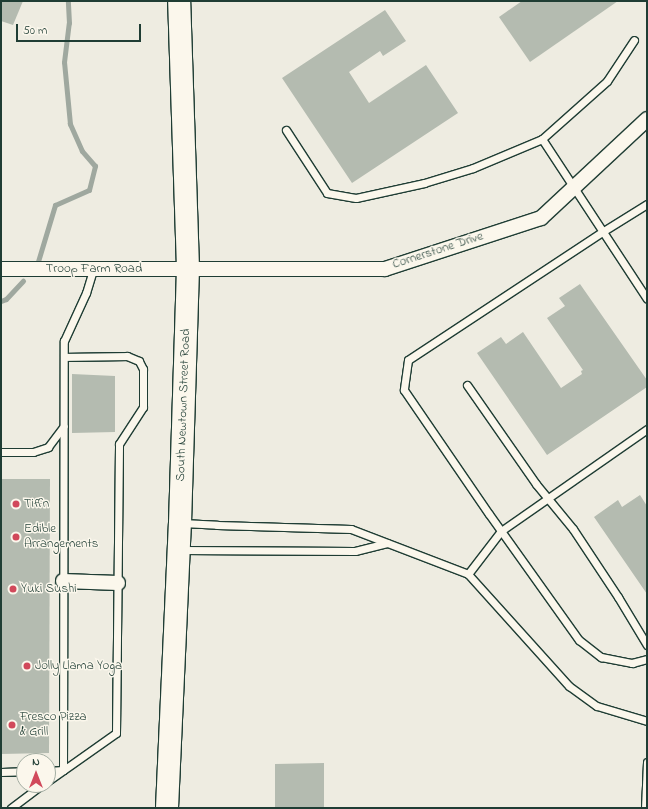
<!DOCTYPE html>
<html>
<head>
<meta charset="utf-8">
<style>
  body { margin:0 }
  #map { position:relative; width:648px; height:809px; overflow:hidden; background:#eeece1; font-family:"Indie Flower",sans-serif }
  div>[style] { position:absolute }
  .stream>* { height:5px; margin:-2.5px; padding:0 2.5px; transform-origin:2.5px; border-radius:2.5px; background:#9fa89f }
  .building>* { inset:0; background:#b4bbb0 }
  .roads { filter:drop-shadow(1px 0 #1f3d34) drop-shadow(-1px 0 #1f3d34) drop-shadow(0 1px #1f3d34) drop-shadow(0 -1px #1f3d34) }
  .service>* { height:7px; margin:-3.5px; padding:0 3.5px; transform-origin:3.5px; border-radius:3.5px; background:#fbf7ec }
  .minor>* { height:14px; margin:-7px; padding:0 7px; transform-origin:7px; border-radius:7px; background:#fbf7ec }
  .primary>* { height:22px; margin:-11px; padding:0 11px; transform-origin:11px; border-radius:11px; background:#fbf7ec }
  .dots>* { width:11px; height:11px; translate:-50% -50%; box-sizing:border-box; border:2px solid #fbf7ec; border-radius:50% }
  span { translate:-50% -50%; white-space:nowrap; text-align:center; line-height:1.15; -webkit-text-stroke:3px #fbf7ec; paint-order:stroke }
  .street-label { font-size:13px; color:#1f3d34 }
  .poi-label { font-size:13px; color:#1f3d34 }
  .left { translate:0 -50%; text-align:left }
  .frame { position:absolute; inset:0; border:2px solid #1f3d34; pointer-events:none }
  .north { position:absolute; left:16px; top:753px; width:40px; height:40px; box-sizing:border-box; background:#fbf7ec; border:1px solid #a3ada2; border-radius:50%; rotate:0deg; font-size:11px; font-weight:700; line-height:16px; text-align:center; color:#1f3d34 }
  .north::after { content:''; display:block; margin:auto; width:14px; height:18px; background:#d1495b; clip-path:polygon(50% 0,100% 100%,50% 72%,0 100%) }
  .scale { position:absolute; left:16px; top:24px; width:125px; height:18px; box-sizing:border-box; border:2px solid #1f3d34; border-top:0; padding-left:5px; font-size:12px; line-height:14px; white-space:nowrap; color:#1f3d34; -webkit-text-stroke:3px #fbf7ec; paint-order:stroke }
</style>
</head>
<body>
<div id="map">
  <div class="stream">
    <div style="left:36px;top:268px;width:66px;rotate:-73.2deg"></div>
    <div style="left:55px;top:205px;width:37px;rotate:-24deg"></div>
    <div style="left:89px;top:190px;width:25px;rotate:-76deg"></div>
    <div style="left:95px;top:166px;width:20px;rotate:-131deg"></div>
    <div style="left:82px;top:151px;width:30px;rotate:-114deg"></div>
    <div style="left:70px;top:124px;width:62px;rotate:-95.5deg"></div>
    <div style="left:64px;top:62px;width:39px;rotate:-83deg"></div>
    <div style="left:69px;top:23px;width:22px;rotate:-93deg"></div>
    <div style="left:1px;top:301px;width:5px;rotate:-22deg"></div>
    <div style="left:6px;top:299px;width:25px;rotate:-47deg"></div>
  </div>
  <div class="building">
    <div style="clip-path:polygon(1px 1px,23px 1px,13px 25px,1px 21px)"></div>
    <div style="clip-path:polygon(522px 1px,618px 1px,530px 62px,499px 17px)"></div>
    <div style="clip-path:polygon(385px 10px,406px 41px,383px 56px,380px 51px,349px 72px,369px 103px,426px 65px,458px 113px,352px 183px,282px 78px)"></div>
    <div style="clip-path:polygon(580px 284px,647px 380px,647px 387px,547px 455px,477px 353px,501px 337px,506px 344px,523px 332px,561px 388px,582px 374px,581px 371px,583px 370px,547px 318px,565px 306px,559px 298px)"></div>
    <div style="clip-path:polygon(72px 374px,115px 376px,115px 432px,72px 433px)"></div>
    <div style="clip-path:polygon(1px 479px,50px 479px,49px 753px,1px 754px)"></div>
    <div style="clip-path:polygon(640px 495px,647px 506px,647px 594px,594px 517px,618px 500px,622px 507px)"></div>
    <div style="clip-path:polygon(324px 763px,324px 808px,275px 808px,275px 764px)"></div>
  </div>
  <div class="roads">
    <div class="service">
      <div style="left:286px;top:130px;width:75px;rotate:56.9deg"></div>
      <div style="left:327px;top:193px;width:29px;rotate:10deg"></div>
      <div style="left:356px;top:198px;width:70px;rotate:-12.4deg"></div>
      <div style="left:424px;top:183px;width:51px;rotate:-17deg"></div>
      <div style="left:473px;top:168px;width:75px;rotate:-22.8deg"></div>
      <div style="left:542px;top:139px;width:191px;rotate:56.7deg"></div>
      <div style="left:542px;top:139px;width:87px;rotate:-41.7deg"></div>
      <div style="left:607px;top:81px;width:49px;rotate:-56.6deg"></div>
      <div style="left:647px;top:204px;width:53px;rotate:148.1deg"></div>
      <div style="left:602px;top:232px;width:232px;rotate:146.6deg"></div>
      <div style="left:408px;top:360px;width:30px;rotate:98deg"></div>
      <div style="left:404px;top:390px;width:150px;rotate:55.6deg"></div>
      <div style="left:489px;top:514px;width:155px;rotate:54.5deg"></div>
      <div style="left:579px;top:640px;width:28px;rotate:38deg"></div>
      <div style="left:601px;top:657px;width:32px;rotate:11deg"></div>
      <div style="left:632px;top:663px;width:16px;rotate:-15deg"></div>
      <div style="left:467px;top:385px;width:121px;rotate:55.1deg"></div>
      <div style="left:536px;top:484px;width:58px;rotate:50.6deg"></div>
      <div style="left:573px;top:529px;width:82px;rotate:56.5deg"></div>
      <div style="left:618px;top:597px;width:56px;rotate:58.9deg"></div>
      <div style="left:1px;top:452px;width:32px"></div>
      <div style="left:33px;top:452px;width:16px;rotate:-18deg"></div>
      <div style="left:48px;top:447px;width:26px;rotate:-53deg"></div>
      <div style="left:182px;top:523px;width:35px;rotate:3deg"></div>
      <div style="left:217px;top:525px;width:134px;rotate:1.7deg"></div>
      <div style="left:351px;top:529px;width:125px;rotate:21deg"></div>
      <div style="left:468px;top:574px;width:54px;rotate:-52.5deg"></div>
      <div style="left:501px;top:531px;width:178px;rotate:-34.9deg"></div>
      <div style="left:181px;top:550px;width:174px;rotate:0.3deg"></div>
      <div style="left:355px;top:551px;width:33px;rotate:-14deg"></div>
      <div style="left:468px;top:574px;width:151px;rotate:48deg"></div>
      <div style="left:569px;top:686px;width:34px;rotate:36deg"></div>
      <div style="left:597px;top:706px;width:52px;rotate:16.7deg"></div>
      <div style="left:48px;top:771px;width:15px;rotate:-4deg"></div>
      <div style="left:63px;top:770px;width:429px;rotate:-89.9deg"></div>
      <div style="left:64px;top:341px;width:53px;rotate:-65.4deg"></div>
      <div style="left:86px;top:293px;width:24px;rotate:-73deg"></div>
      <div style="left:1px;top:772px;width:23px;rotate:-2deg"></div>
      <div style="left:48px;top:781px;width:83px;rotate:-35.2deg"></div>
      <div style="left:116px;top:733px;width:289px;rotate:-89.4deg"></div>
      <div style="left:119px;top:444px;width:44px;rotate:-57deg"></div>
      <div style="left:143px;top:407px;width:38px;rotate:-90deg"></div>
      <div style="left:143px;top:369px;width:9px;rotate:-117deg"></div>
      <div style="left:139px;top:361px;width:13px;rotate:-157deg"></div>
      <div style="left:127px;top:356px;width:63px;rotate:179.1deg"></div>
      <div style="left:11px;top:808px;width:39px;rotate:-37deg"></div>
      <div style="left:645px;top:808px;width:46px;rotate:-87.5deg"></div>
    </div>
    <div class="minor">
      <div style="left:1px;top:269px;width:384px"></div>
      <div style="left:385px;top:269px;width:164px;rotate:-18.1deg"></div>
      <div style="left:541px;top:218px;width:145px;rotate:-43deg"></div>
      <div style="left:63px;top:581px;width:55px;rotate:2.1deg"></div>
    </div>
    <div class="primary">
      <div style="left:167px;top:808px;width:285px;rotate:-87.4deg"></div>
      <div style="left:180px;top:523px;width:255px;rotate:-88.2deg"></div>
      <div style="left:188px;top:268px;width:267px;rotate:-91.9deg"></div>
    </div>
  </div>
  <div class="dots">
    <div style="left:16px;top:504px;background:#d1495b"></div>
    <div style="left:16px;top:537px;background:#d1495b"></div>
    <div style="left:13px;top:589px;background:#d1495b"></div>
    <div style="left:27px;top:666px;background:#d1495b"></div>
    <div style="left:12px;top:725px;background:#d1495b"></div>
  </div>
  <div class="street-label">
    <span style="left:438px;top:251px;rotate:-18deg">Cornerstone Drive</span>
    <span style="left:94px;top:269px">Troop Farm Road</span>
    <span style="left:184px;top:405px;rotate:-88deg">South Newtown Street Road</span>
  </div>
  <div class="poi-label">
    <span class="left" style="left:24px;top:504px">Tiffn</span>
    <span class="left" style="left:24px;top:537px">Edible<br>Arrangements</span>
    <span class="left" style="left:21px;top:589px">Yuki Sushi</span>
    <span class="left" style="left:35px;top:666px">Jolly Llama Yoga</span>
    <span class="left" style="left:20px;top:725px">Fresco Pizza<br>&amp; Grill</span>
  </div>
  <div class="frame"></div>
  <div class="north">N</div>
  <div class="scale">50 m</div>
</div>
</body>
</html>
